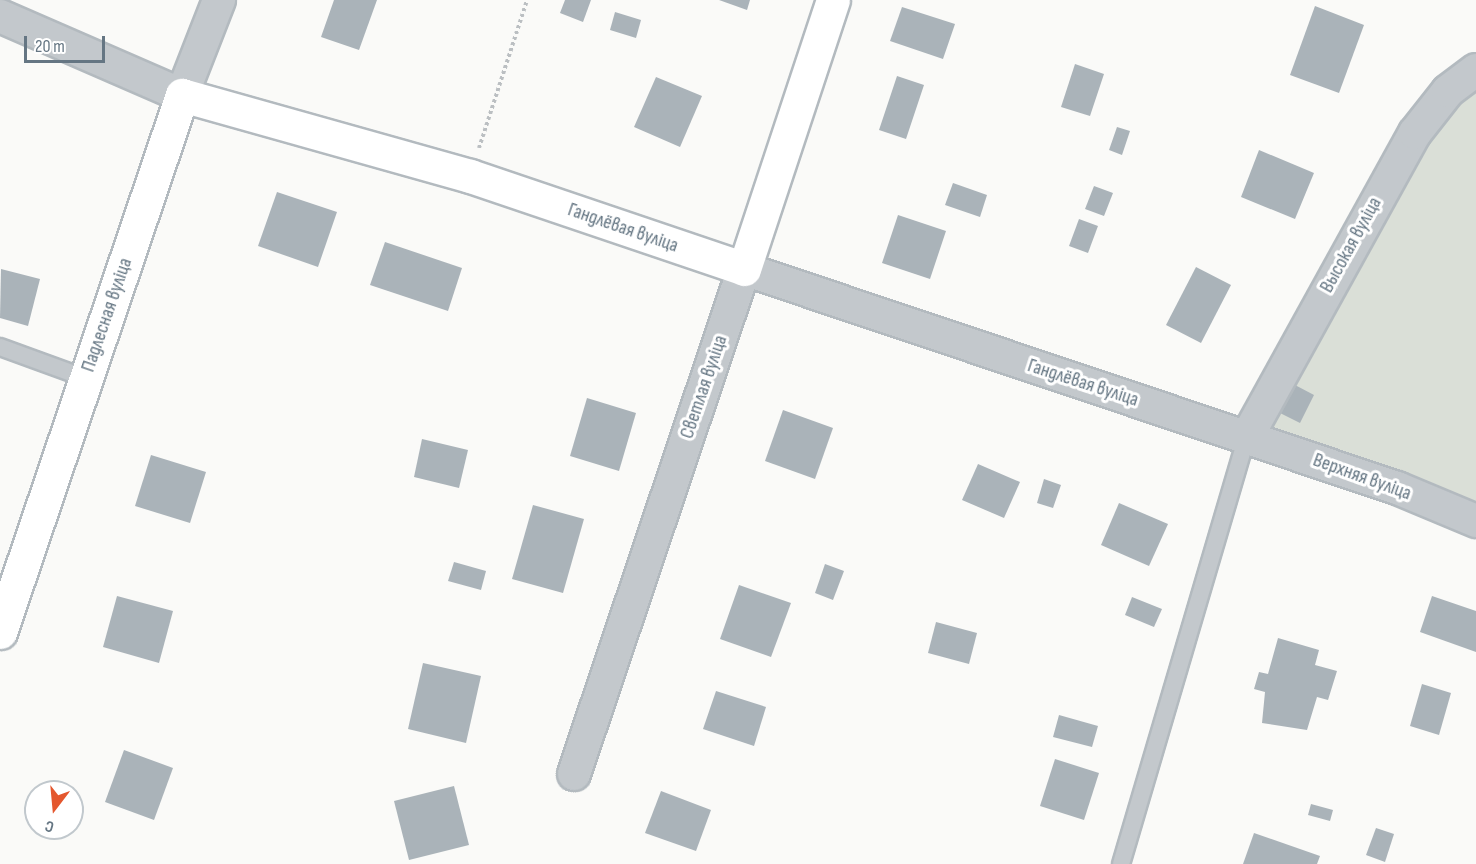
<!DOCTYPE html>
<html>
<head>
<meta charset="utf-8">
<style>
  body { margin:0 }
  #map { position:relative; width:1476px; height:864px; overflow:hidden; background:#fafaf8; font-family:"Sofia Sans Condensed",sans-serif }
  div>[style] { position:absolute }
  .green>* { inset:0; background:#dadfd7 }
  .building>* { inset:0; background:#aab3b9 }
  .path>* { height:4px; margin-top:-2px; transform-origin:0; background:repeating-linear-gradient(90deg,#bbbfc2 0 3px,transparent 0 6px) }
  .roads { filter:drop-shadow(2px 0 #b3babf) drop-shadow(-2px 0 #b3babf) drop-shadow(0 2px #b3babf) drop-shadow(0 -2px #b3babf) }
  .lane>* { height:16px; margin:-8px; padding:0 8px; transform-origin:8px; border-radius:8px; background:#c3c8cc }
  .street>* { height:32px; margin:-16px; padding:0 16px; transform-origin:16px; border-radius:16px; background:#c3c8cc }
  .secondary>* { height:33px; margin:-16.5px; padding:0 16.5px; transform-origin:16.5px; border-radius:16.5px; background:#fff }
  span { translate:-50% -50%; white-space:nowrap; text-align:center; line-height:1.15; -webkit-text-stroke:6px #fff; paint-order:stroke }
  .street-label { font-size:20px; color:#657683 }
  .north { position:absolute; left:24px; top:780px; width:60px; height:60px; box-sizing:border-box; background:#fff; border:2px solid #c1c8cd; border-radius:50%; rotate:196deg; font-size:16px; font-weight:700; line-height:24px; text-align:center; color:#657683 }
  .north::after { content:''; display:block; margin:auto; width:21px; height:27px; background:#e4572e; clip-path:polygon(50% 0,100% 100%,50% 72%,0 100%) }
  .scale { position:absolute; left:24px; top:36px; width:81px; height:27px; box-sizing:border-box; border:3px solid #657683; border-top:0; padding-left:8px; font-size:18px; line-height:21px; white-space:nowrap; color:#657683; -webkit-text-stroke:4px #fff; paint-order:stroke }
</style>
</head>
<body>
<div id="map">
  <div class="green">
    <div style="clip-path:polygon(1476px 70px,1476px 521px,1247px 437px,1341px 262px)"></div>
  </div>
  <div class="building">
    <div style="clip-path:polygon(334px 0,377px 0,359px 50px,321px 37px)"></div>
    <div style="clip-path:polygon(565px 0,591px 0,583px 22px,560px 13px)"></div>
    <div style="clip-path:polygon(719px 0,750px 0,747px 10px)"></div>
    <div style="clip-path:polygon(1315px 6px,1364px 25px,1339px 93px,1290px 75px)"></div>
    <div style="clip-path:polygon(902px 7px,955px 24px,943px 59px,890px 41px)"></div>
    <div style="clip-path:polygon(615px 12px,641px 20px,636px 38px,610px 30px)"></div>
    <div style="clip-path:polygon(1075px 64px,1104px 74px,1090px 116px,1061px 107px)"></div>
    <div style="clip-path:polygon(897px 76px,924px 85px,906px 139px,879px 130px)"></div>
    <div style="clip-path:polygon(656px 77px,702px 96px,680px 147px,634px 127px)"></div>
    <div style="clip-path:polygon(1117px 127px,1130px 131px,1122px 155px,1109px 150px)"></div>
    <div style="clip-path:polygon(1259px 150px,1314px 173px,1295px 219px,1241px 197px)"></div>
    <div style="clip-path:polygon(953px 183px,987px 195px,980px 217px,945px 205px)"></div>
    <div style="clip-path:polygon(1094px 186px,1113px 193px,1104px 216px,1085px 209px)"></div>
    <div style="clip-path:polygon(277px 192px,337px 212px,318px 267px,258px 246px)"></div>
    <div style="clip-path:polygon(898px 215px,946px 231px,930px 279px,882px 263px)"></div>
    <div style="clip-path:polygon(1079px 219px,1098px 226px,1088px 253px,1069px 246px)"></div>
    <div style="clip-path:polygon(385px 242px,462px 268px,448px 311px,370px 285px)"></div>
    <div style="clip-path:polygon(1196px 267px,1231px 285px,1201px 343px,1166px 325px)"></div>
    <div style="clip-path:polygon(1px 269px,40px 279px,28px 326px,0 318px)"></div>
    <div style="clip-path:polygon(1295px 385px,1314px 395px,1300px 423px,1280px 413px)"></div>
    <div style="clip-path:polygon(587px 398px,636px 413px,619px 471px,570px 456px)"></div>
    <div style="clip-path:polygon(783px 410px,833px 428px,815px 479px,765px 461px)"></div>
    <div style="clip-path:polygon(422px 439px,468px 450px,459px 488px,414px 477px)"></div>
    <div style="clip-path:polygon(151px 455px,206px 472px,190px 523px,135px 506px)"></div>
    <div style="clip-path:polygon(978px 464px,1020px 482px,1004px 518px,962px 500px)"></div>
    <div style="clip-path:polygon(1044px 479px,1061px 485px,1053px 508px,1037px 503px)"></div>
    <div style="clip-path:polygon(1119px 503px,1168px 524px,1149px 566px,1101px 545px)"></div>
    <div style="clip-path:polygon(533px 505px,584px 519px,563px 593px,512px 579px)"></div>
    <div style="clip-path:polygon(454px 562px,486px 571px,481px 590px,448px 581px)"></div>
    <div style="clip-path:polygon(825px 564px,844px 571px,833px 600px,815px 593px)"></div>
    <div style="clip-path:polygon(739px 585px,791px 603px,771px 657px,720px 639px)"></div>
    <div style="clip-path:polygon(117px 596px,173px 611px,159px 663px,103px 647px)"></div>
    <div style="clip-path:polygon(1432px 596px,1476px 611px,1476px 652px,1420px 632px)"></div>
    <div style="clip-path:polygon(1132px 597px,1162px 609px,1154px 627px,1125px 615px)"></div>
    <div style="clip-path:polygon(936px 622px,977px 633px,969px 664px,928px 653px)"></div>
    <div style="clip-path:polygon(1278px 638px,1319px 650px,1315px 665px,1337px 671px,1328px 700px,1317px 697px,1307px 730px,1262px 723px,1265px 692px,1254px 689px,1259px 672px,1268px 674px)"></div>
    <div style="clip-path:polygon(423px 663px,481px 676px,466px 743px,408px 729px)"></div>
    <div style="clip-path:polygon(1422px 684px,1451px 693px,1439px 735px,1410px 726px)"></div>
    <div style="clip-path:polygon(716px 691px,766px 707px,754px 746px,703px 729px)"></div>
    <div style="clip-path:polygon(1059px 715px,1098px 726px,1092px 747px,1053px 737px)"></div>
    <div style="clip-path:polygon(124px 750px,173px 768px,154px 820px,105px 802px)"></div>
    <div style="clip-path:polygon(1055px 759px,1099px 773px,1084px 820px,1040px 806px)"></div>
    <div style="clip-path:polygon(454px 786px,469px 845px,409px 860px,394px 801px)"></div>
    <div style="clip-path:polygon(661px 791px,711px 810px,696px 851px,645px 833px)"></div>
    <div style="clip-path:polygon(1311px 804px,1333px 810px,1330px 821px,1308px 815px)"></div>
    <div style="clip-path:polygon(1376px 828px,1394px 834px,1385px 862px,1366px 855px)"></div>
    <div style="clip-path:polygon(1254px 833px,1320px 856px,1317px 864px,1243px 864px)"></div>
  </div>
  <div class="path">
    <div style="left:479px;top:148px;width:156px;rotate:-72deg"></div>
  </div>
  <div class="roads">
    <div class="lane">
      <div style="left:0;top:347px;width:90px;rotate:20deg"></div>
      <div style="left:1121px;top:864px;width:445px;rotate:-73.6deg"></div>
    </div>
    <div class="street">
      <div style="left:0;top:16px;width:198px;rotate:23.5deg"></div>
      <div style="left:182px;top:95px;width:102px;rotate:-68.7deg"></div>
      <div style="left:1247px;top:437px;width:347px;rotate:-61.1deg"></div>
      <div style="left:1415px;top:133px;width:53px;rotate:-51.8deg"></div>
      <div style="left:1448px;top:91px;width:35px;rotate:-37deg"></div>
      <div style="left:574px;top:774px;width:533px;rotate:-71.4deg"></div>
      <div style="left:744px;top:269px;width:689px;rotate:18.54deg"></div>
      <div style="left:1397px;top:488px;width:86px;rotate:22.7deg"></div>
    </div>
    <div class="secondary">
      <div style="left:0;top:632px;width:567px;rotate:-71.28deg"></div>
      <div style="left:182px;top:95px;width:299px;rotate:15.7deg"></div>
      <div style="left:470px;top:176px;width:289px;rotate:18.7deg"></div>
      <div style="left:744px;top:269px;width:283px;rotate:-71.7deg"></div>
    </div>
  </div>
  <div class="street-label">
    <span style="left:623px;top:228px;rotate:19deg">Гандлёвая вуліца</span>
    <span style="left:1351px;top:245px;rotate:-61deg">Высокая вуліца</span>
    <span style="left:107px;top:315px;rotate:-71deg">Падлесная вуліца</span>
    <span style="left:1083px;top:383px;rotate:18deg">Гандлёвая вуліца</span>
    <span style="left:704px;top:387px;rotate:-71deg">Светлая вуліца</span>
    <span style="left:1362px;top:477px;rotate:20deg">Верхняя вуліца</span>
  </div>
  <div class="north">С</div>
  <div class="scale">20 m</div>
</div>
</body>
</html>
